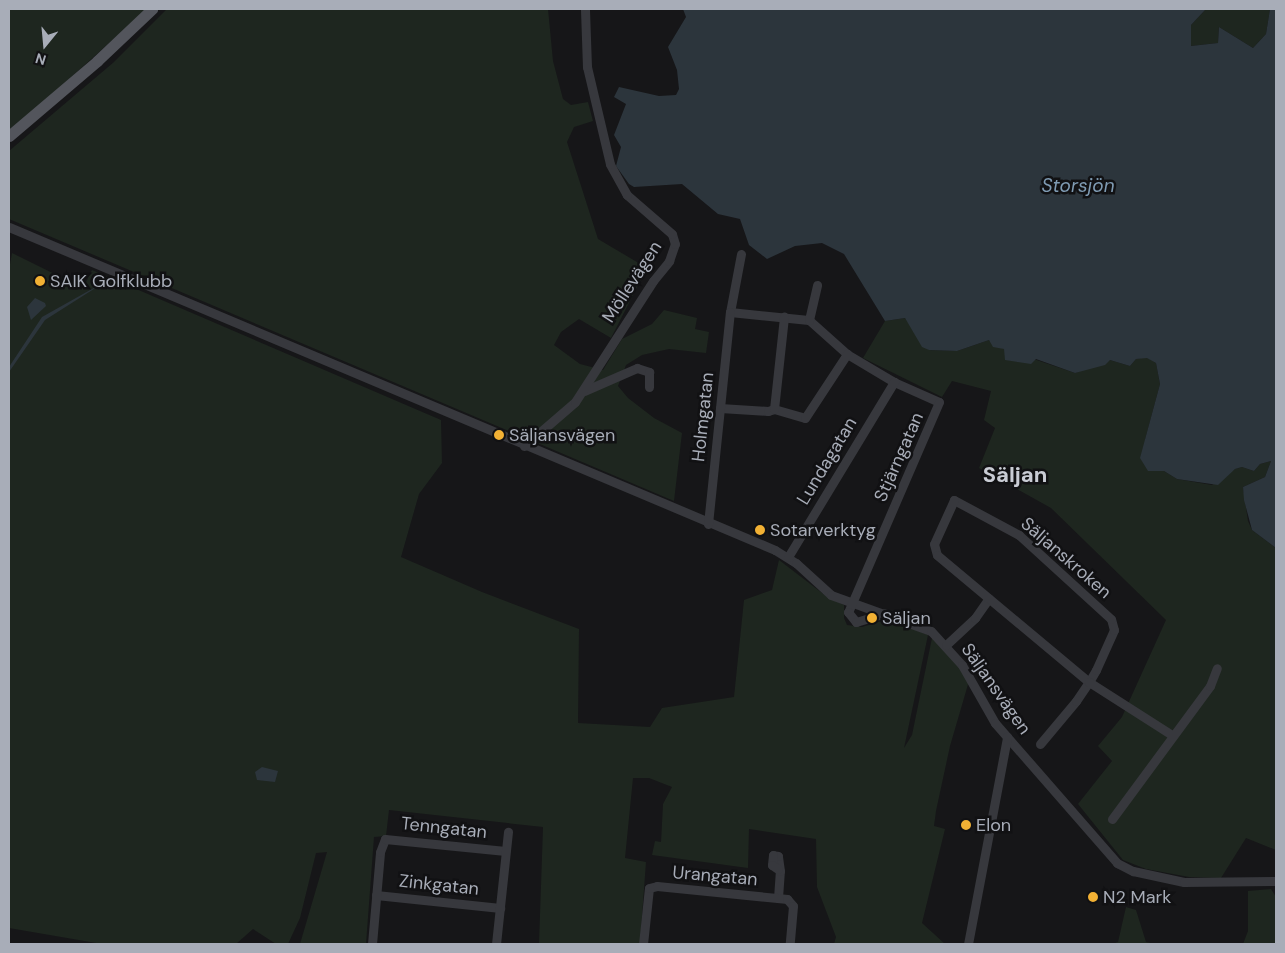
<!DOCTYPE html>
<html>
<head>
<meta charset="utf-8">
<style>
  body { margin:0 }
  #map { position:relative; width:1285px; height:953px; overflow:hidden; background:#161618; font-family:"DM Sans",sans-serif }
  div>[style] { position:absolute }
  .green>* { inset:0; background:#1e261f }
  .water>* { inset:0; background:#2c353c }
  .minor>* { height:9px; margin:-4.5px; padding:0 4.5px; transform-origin:4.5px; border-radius:4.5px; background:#37383d }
  .major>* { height:11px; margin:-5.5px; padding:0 5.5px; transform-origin:5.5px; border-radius:5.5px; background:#53555c }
  .dots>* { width:14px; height:14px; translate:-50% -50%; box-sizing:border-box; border:2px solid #111113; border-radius:50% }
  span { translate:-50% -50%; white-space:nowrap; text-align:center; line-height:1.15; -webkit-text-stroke:5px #111113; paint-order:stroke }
  .poi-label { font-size:18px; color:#a8adb8 }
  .left { translate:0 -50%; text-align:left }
  .street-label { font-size:18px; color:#a8adb8 }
  .water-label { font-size:19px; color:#7f9bb3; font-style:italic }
  .district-label { font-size:22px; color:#c9ccd4; font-weight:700 }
  .frame { position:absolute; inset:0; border:10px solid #a8adb8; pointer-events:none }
  .north { position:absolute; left:20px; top:20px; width:50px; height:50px; -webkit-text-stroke:4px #111113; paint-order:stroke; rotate:197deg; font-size:14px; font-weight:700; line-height:20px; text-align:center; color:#a8adb8 }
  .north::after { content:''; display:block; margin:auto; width:18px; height:22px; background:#a8adb8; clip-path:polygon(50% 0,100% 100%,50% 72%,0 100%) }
</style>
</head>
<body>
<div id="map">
  <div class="green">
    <div style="clip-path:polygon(9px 9px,147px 9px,9px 133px)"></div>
    <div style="clip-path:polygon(167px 9px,548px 9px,553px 61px,563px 99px,571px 105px,588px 102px,593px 121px,574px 127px,567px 142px,598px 239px,647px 268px,611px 338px,579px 319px,561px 332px,554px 345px,580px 364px,603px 370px,622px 339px,652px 324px,664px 310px,697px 318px,695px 329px,709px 332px,706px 353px,669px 349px,642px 355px,626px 365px,618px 386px,628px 398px,654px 418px,682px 433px,674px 501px,9px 219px,9px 151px,114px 62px)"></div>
    <div style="clip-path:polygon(1206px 9px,1270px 9px,1266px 34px,1253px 48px,1219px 27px,1218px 43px,1191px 46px,1191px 25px)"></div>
    <div style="clip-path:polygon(12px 253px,83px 288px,92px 270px,441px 420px,442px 463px,419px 494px,401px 557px,482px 592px,579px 629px,578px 723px,650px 727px,662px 708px,734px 697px,744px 600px,772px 590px,779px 560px,826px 596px,844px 605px,844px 618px,847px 625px,862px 627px,888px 619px,928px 635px,904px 748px,912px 735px,932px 638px,950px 654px,969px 681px,950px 746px,936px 811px,934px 826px,945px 829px,922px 923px,945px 944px,834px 944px,836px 937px,817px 887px,816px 839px,749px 829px,748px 868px,652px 855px,655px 841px,661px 842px,663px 804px,672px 787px,649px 778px,633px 778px,625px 858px,646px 862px,640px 943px,539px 944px,543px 827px,389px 810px,386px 836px,374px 837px,366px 944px,300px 944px,327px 852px,316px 853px,300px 918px,288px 944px,276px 944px,253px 929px,236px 944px,102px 944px,9px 928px,9px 270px)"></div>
    <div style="clip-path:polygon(905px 318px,929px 350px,957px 351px,989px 340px,1004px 349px,1075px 373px,1110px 360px,1130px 366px,1136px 359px,1147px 357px,1156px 363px,1160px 384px,1145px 440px,1164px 471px,1177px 479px,1212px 485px,1235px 469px,1242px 467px,1254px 471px,1260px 464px,1271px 461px,1265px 477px,1243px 487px,1248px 521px,1252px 530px,1276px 548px,1276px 850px,1246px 838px,1221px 878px,1189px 877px,1146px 869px,1123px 860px,1078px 804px,1112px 761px,1098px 746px,1122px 717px,1166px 620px,1051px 508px,979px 468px,995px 428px,984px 420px,991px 391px,952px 381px,942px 397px,863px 358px,885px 321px)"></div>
    <div style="clip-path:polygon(1271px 889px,1276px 897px,1276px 944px,1243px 944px,1248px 931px,1248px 891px)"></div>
    <div style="clip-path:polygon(1126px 907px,1136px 910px,1146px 942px,1156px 944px,1112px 944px,1118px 942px)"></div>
  </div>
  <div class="water">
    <div style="clip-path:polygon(683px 9px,1206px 9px,1191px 25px,1191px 46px,1218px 43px,1219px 27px,1253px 48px,1266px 34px,1270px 9px,1276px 9px,1276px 548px,1252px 530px,1244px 500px,1243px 487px,1265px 477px,1271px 461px,1260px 464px,1254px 471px,1242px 467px,1235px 469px,1218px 485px,1177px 479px,1164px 471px,1148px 471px,1140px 458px,1160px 384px,1156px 363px,1147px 358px,1136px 359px,1130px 366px,1110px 360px,1105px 365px,1075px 373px,1036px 359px,1031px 364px,1005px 360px,1004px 349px,993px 347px,989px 340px,957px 351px,929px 350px,922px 347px,905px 318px,885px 321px,844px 254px,822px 243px,795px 246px,767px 259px,749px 245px,740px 219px,718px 214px,682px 184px,634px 187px,629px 184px,616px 166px,621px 147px,614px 135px,626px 104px,614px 97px,619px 87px,659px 96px,676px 95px,679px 89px,677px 70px,668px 47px,686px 17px)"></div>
    <div style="clip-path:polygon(108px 280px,45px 320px,9px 372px,9px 367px,42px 317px)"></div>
    <div style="clip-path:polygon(35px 298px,45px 303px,46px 306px,31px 320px,27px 307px)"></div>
    <div style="clip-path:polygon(262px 767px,278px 771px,275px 782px,257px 780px,255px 772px)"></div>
  </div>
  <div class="minor">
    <div style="left:9px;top:227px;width:831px;rotate:22.86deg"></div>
    <div style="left:775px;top:550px;width:25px;rotate:32deg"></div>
    <div style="left:796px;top:563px;width:47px;rotate:42.4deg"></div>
    <div style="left:831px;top:595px;width:106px;rotate:19.8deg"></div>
    <div style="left:931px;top:631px;width:46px;rotate:47.6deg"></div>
    <div style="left:962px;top:665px;width:67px;rotate:60.4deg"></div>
    <div style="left:995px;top:723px;width:186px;rotate:48.9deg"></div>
    <div style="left:1117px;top:863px;width:18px;rotate:27deg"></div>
    <div style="left:1133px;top:871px;width:52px;rotate:12.2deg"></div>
    <div style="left:1184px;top:882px;width:92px;rotate:-0.6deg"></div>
    <div style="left:741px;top:254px;width:59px;rotate:100.7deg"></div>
    <div style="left:730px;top:312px;width:79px;rotate:5.8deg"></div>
    <div style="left:809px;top:320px;width:51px;rotate:41.8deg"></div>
    <div style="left:847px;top:354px;width:55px;rotate:30.8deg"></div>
    <div style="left:894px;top:382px;width:49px;rotate:24deg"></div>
    <div style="left:939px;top:402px;width:229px;rotate:113.4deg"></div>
    <div style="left:848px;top:612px;width:13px;rotate:51deg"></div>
    <div style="left:856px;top:622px;width:30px;rotate:-17deg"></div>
    <div style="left:809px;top:320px;width:36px;rotate:-77deg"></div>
    <div style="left:584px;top:391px;width:58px;rotate:-23.5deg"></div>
    <div style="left:637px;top:368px;width:13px;rotate:18deg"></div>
    <div style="left:649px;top:372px;width:15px;rotate:90deg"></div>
    <div style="left:720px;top:408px;width:48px;rotate:3.6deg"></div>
    <div style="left:768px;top:411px;width:6px;rotate:-18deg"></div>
    <div style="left:774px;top:409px;width:32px;rotate:16deg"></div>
    <div style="left:805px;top:418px;width:77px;rotate:-56.7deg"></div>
    <div style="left:774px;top:409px;width:93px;rotate:-83.8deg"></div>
    <div style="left:524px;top:446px;width:67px;rotate:-40.8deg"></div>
    <div style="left:575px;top:402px;width:144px;rotate:-57.2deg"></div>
    <div style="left:653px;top:281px;width:26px;rotate:-51deg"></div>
    <div style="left:669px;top:261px;width:18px;rotate:-71deg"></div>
    <div style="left:675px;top:244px;width:10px;rotate:-107deg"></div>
    <div style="left:672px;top:234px;width:60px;rotate:-139.1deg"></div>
    <div style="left:627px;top:195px;width:35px;rotate:-119deg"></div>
    <div style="left:610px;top:164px;width:100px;rotate:-103.3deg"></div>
    <div style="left:587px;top:67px;width:58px;rotate:-92deg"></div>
    <div style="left:708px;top:524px;width:213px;rotate:-84.1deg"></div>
    <div style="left:788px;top:557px;width:205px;rotate:-58.8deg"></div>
    <div style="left:946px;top:645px;width:40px;rotate:-43deg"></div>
    <div style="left:975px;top:618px;width:24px;rotate:-55deg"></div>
    <div style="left:1040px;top:744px;width:56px;rotate:-50.1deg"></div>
    <div style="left:1076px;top:701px;width:23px;rotate:-56deg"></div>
    <div style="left:1089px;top:682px;width:14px;rotate:-60deg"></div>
    <div style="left:1096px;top:670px;width:44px;rotate:-65.8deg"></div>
    <div style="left:1114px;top:630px;width:11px;rotate:-105deg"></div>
    <div style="left:1111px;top:619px;width:125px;rotate:-137.6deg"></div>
    <div style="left:1019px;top:535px;width:74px;rotate:-151.7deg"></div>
    <div style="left:954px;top:500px;width:48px;rotate:114.4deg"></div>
    <div style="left:934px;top:544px;width:11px;rotate:75deg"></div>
    <div style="left:937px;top:555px;width:198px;rotate:39.9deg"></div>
    <div style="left:1089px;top:682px;width:98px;rotate:32.6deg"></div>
    <div style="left:1112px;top:819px;width:165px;rotate:-53.6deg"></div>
    <div style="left:1210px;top:686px;width:19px;rotate:-69deg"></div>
    <div style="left:376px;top:895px;width:125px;rotate:6deg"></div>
    <div style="left:778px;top:898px;width:27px;rotate:-86deg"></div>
    <div style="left:780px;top:871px;width:15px;rotate:-98deg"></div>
    <div style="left:778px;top:856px;width:5px;rotate:-169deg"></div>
    <div style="left:773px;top:855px;width:10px;rotate:96deg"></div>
    <div style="left:772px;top:865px;width:7px;rotate:34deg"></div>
    <div style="left:372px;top:944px;width:92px;rotate:-85deg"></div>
    <div style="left:380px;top:852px;width:14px;rotate:-69deg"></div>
    <div style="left:385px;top:839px;width:121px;rotate:5.7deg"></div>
    <div style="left:496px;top:944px;width:113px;rotate:-83.9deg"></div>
    <div style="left:643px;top:944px;width:56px;rotate:-83.9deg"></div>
    <div style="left:649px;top:888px;width:8px;rotate:-14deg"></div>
    <div style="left:657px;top:886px;width:131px;rotate:5.7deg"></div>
    <div style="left:787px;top:899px;width:9px;rotate:49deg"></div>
    <div style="left:793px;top:906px;width:38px;rotate:95deg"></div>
    <div style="left:968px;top:944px;width:211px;rotate:-79.3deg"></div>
  </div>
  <div class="major">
    <div style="left:9px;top:136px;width:116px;rotate:-40.4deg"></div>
    <div style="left:97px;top:61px;width:76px;rotate:-43.4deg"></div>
  </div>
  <div class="dots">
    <div style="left:40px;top:281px;background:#f2b134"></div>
    <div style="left:499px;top:435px;background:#f2b134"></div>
    <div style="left:760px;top:530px;background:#f2b134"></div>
    <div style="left:872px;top:618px;background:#f2b134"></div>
    <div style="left:966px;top:825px;background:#f2b134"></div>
    <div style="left:1093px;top:897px;background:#f2b134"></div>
  </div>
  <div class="poi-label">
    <span class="left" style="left:50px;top:281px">SAIK Golfklubb</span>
    <span class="left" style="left:509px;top:435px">Säljansvägen</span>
    <span class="left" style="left:770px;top:530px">Sotarverktyg</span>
    <span class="left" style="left:882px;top:618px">Säljan</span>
    <span class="left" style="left:976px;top:825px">Elon</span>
    <span class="left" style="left:1103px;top:897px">N2 Mark</span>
  </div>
  <div class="street-label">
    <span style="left:632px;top:282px;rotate:-57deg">Möllevägen</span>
    <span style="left:703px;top:417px;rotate:-84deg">Holmgatan</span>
    <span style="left:899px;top:457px;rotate:-66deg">Stjärngatan</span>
    <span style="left:827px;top:461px;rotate:-59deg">Lundagatan</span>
    <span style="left:1066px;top:558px;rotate:41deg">Säljanskroken</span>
    <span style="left:996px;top:689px;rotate:55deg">Säljansvägen</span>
    <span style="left:444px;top:828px;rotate:6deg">Tenngatan</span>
    <span style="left:715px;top:876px;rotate:5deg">Urangatan</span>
    <span style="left:439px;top:885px;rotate:6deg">Zinkgatan</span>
  </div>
  <div class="water-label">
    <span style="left:1078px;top:186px">Storsjön</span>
  </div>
  <div class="district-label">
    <span style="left:1015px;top:475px">Säljan</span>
  </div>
  <div class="frame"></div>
  <div class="north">N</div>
</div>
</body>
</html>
